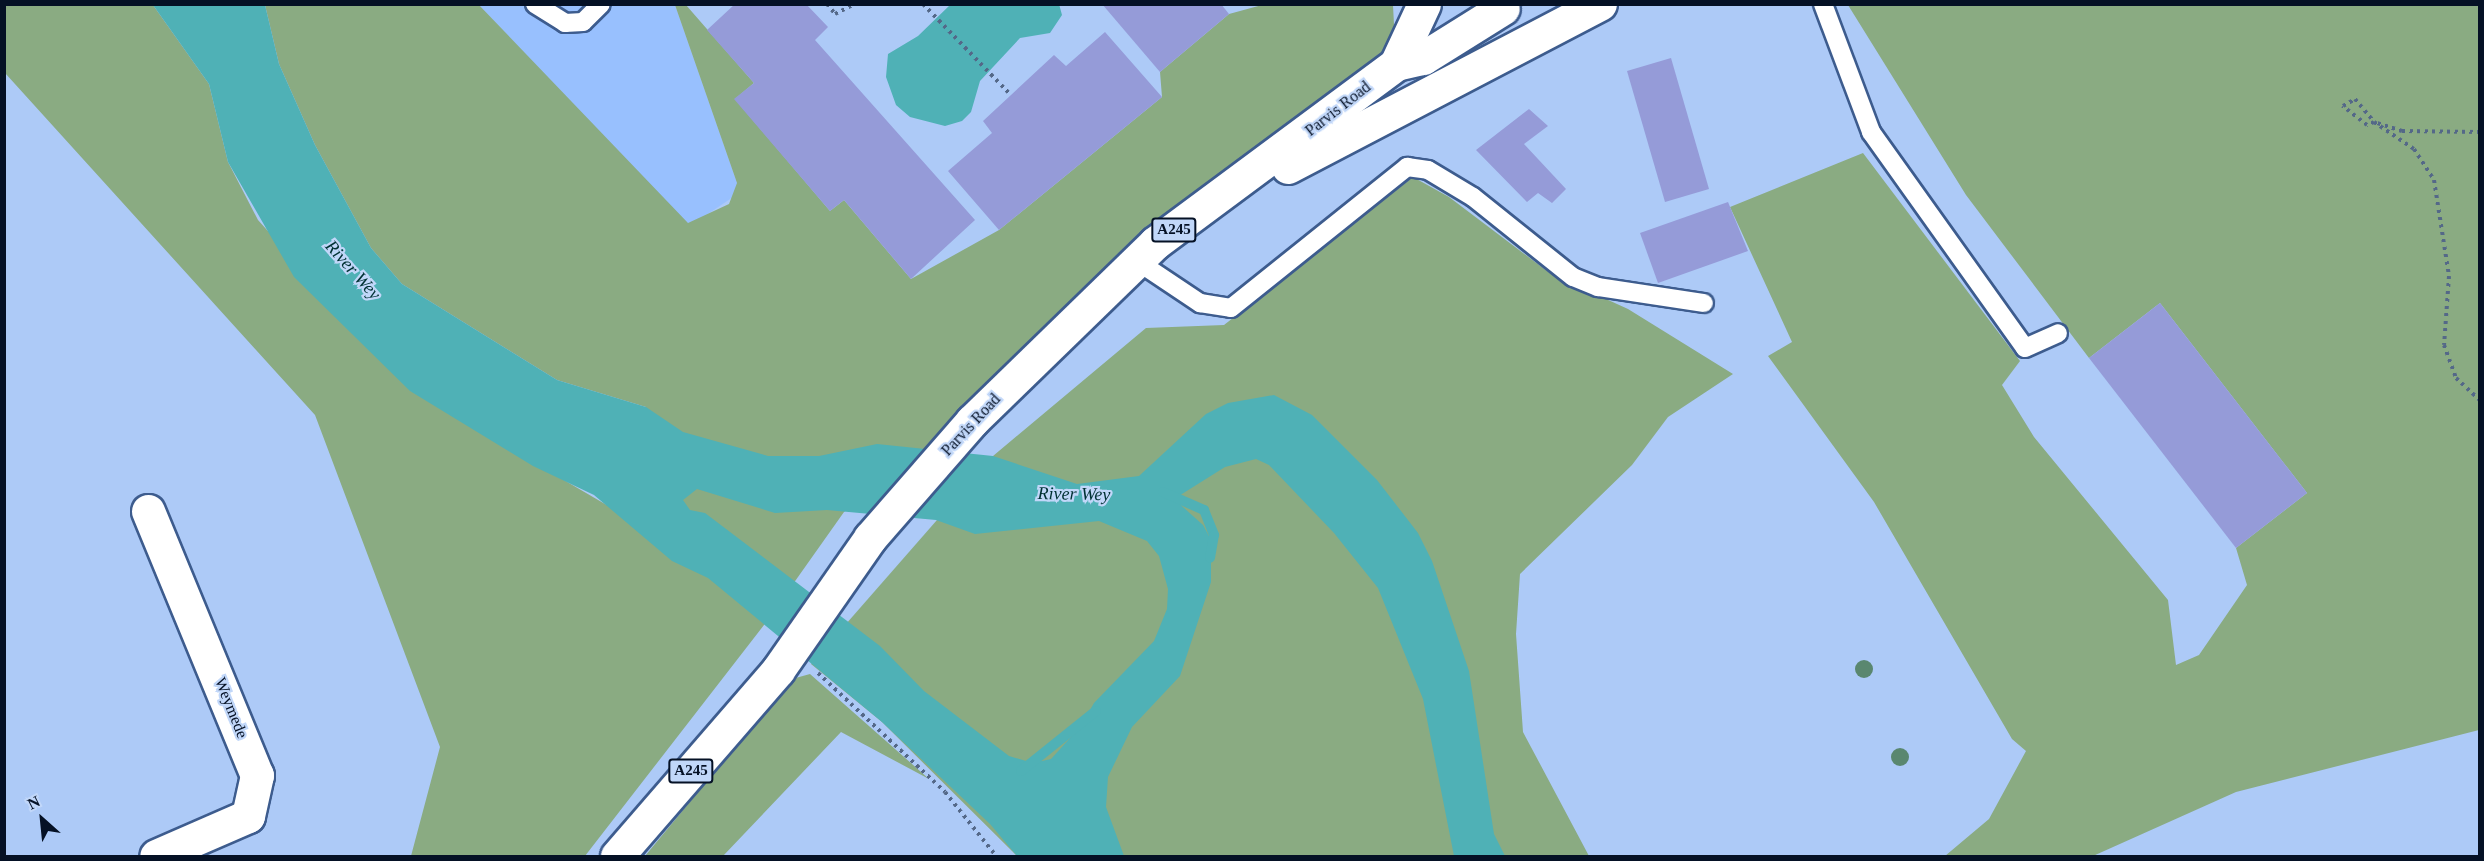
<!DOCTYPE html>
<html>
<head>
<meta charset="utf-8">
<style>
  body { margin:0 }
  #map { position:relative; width:2484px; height:861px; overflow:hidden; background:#adcaf7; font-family:"Times New Roman",serif }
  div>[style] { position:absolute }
  .built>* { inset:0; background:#98c0fe }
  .green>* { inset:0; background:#8aab82 }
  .water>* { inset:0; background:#4fb1b6 }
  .stream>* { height:10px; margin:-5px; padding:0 5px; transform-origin:5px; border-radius:5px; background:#4fb1b6 }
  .building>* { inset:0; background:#959bd8 }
  .path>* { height:4px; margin-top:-2px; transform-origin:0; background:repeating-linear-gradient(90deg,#546888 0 3px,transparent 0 7.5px) }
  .roads { filter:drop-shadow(2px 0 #3d5c8e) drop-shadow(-2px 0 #3d5c8e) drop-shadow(0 2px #3d5c8e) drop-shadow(0 -2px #3d5c8e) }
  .service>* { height:18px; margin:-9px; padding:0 9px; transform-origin:9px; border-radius:9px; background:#fff }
  .minor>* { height:33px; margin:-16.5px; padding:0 16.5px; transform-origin:16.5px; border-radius:16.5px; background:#fff }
  .primary>* { height:33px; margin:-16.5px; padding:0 16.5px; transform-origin:16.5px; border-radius:16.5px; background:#fff }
  .trees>* { width:18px; height:18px; margin:-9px; border-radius:50%; background:#5a876f }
  span { translate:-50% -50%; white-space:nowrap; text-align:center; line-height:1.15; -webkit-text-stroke:4.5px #c1d7f9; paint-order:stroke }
  .shield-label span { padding:2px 4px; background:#c1d7f9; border:2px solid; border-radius:4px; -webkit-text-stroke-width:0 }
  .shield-label { font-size:15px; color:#051125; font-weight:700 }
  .street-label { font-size:16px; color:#051125 }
  .water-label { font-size:18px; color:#003133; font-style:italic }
  .frame { position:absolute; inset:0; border:6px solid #051125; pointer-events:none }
  .north { position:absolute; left:12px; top:789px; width:60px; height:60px; -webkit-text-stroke:4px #c1d7f9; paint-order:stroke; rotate:333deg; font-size:16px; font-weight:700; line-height:24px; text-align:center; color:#051125 }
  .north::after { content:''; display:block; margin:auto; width:21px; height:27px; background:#051125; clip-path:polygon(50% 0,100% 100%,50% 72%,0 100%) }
</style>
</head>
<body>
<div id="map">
  <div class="built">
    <div style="clip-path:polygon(479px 5px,675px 5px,737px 183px,736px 195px,699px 220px,688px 223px,678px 216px)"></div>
  </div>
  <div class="green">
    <div style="clip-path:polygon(5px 5px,153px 5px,209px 84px,228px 162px,258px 220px,411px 391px,617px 511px,646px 407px,557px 380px,402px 284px,371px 248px,315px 145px,279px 64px,265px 5px,479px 5px,688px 223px,729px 204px,737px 183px,675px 5px,686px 5px,754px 83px,735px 99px,830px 211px,844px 200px,911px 279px,999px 230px,1162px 97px,1160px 72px,1229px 14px,1262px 5px,1393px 5px,1396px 64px,1261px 168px,972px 421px,844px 512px,764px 625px,585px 856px,411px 856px,440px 747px,315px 415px,5px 73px)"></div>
    <div style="clip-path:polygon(1848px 5px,2479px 5px,2479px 730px,2236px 792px,2093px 856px,1945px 856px,1989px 819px,2026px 751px,2012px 739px,1874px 502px,1768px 356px,1792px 342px,1730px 207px,1863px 153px,2020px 361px,2002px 385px,2034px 437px,2168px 600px,2176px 665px,2199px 655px,2247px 585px,2236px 548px,2307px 493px,2160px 303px,2089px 358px,1966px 195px)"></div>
    <div style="clip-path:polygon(1413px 177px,1449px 197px,1551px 274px,1628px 309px,1733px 374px,1668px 417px,1632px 465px,1520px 574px,1516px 634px,1523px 732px,1589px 856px,1017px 856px,882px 722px,811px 664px,993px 456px,1146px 328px,1224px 325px)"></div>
    <div style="clip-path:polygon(810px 674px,929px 779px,841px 732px,723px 856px,645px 856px,792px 679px)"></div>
  </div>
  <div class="water">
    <div style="clip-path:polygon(1059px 4px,1062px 15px,1050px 33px,1020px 38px,980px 81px,971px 112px,962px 121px,945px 126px,910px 117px,896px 105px,886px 77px,888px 54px,918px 36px,950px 5px)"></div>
    <div style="clip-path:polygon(evenodd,153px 5px,265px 5px,279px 64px,315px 145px,371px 248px,402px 284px,557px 380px,646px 407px,683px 432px,768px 456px,819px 456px,877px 444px,993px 456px,1077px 484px,1139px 476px,1206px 414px,1228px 403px,1274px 395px,1312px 415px,1377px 480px,1418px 533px,1432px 561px,1469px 671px,1494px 834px,1505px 856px,1454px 856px,1423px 699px,1378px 588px,1334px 533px,1269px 465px,1256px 459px,1225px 467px,1174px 499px,1203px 525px,1211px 540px,1211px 582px,1180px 676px,1132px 727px,1108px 777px,1106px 807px,1124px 856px,1017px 856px,990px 824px,882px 722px,708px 578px,672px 561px,594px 495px,533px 466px,410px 391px,294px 277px,228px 162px,209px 84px,153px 5px,697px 489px,775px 513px,827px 510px,936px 520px,975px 534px,1099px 521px,1147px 541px,1159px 556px,1168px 589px,1167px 609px,1154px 641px,1094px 703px,1081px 726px,1051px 759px,1033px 763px,1009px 756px,924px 691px,880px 646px,705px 513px,690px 510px,683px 500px,697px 489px)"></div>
  </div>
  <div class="stream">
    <div style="left:1163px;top:492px;width:45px;rotate:23.7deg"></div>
    <div style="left:1204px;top:510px;width:27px;rotate:68deg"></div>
    <div style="left:1214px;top:535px;width:23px;rotate:100deg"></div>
    <div style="left:1021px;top:771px;width:96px;rotate:-38.7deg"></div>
  </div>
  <div class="building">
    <div style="clip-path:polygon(735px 4px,806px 4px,828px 27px,815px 40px,975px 220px,911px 279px,844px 200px,830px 211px,734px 99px,754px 83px,707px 30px)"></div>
    <div style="clip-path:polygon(1102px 4px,1221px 4px,1229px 14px,1160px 72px)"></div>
    <div style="clip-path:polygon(1105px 32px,1162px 97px,999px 230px,948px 171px,992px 133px,983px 121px,1054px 55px,1066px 66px)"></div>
    <div style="clip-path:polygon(1671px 58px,1709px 189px,1665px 202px,1627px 71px)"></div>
    <div style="clip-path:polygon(1529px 109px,1548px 126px,1524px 144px,1566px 189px,1552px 203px,1538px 193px,1527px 202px,1476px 150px)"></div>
    <div style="clip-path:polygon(1728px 202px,1748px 251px,1658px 283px,1640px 233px)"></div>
    <div style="clip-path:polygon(2160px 303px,2307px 493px,2236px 548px,2089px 358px)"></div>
  </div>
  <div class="path">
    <div style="left:827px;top:4px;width:13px;rotate:51deg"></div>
    <div style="left:835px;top:14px;width:22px;rotate:-27deg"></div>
    <div style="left:923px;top:4px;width:127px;rotate:46deg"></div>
    <div style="left:2480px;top:132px;width:78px;rotate:-179.3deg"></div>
    <div style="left:2402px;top:131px;width:29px;rotate:-162deg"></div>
    <div style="left:2374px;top:122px;width:8px;rotate:157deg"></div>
    <div style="left:2367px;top:125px;width:31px;rotate:-142deg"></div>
    <div style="left:2343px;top:106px;width:14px;rotate:-30deg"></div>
    <div style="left:2355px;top:99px;width:30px;rotate:50deg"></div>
    <div style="left:2374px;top:122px;width:48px;rotate:34deg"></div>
    <div style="left:2414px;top:149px;width:37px;rotate:57deg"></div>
    <div style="left:2434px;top:180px;width:97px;rotate:81.1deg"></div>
    <div style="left:2449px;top:276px;width:69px;rotate:94.1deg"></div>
    <div style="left:2444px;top:345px;width:35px;rotate:70deg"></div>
    <div style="left:2456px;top:378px;width:33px;rotate:43deg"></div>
    <div style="left:818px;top:673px;width:174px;rotate:43.1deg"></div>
    <div style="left:945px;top:792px;width:82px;rotate:51.4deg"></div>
  </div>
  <div class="roads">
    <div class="service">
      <div style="left:535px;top:4px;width:36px;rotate:32deg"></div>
      <div style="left:565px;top:23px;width:18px;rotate:-3deg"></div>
      <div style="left:583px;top:22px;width:25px;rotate:-45deg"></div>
      <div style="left:1823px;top:4px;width:137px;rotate:69.4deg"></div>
      <div style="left:1871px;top:132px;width:265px;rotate:54.5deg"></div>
      <div style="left:2025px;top:348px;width:36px;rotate:-24deg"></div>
      <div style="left:1137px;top:261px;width:76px;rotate:33.7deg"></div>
      <div style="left:1200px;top:303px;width:31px;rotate:9deg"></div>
      <div style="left:1231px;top:308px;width:226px;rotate:-38.7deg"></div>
      <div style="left:1407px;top:167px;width:21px;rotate:8deg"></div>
      <div style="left:1428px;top:170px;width:52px;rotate:31deg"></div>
      <div style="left:1473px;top:197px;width:128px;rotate:38.7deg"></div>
      <div style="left:1573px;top:277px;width:27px;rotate:22deg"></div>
      <div style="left:1598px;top:287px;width:107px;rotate:8.6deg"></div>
    </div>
    <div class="minor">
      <div style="left:148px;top:511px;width:286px;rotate:67.6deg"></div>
      <div style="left:257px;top:775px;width:42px;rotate:102.4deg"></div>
      <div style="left:248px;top:816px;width:100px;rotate:156.5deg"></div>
    </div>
    <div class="primary">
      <div style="left:1396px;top:64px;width:66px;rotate:-65deg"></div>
      <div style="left:1288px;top:167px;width:352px;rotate:-27.6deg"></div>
      <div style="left:617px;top:856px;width:246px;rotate:-49.1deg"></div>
      <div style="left:778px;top:670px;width:161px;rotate:-55.1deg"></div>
      <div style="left:870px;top:538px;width:155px;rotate:-48.9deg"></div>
      <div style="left:972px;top:421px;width:255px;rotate:-44.2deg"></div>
      <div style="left:1155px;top:243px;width:300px;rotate:-36.6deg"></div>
      <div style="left:1396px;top:64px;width:28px;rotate:-13deg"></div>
      <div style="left:1423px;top:58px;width:94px;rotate:-32deg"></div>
    </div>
  </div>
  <div class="trees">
    <div style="left:1864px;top:669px"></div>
    <div style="left:1900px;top:757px"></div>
  </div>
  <div class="shield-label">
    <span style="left:1174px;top:230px">A245</span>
    <span style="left:691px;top:771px">A245</span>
  </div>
  <div class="street-label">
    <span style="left:1338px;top:109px;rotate:-38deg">Parvis Road</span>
    <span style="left:971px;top:425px;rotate:-47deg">Parvis Road</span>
    <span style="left:231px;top:708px;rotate:68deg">Weymede</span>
  </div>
  <div class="water-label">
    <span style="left:353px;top:270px;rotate:48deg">River Wey</span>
    <span style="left:1074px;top:494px;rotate:1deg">River Wey</span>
  </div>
  <div class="frame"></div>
  <div class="north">N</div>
</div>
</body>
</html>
